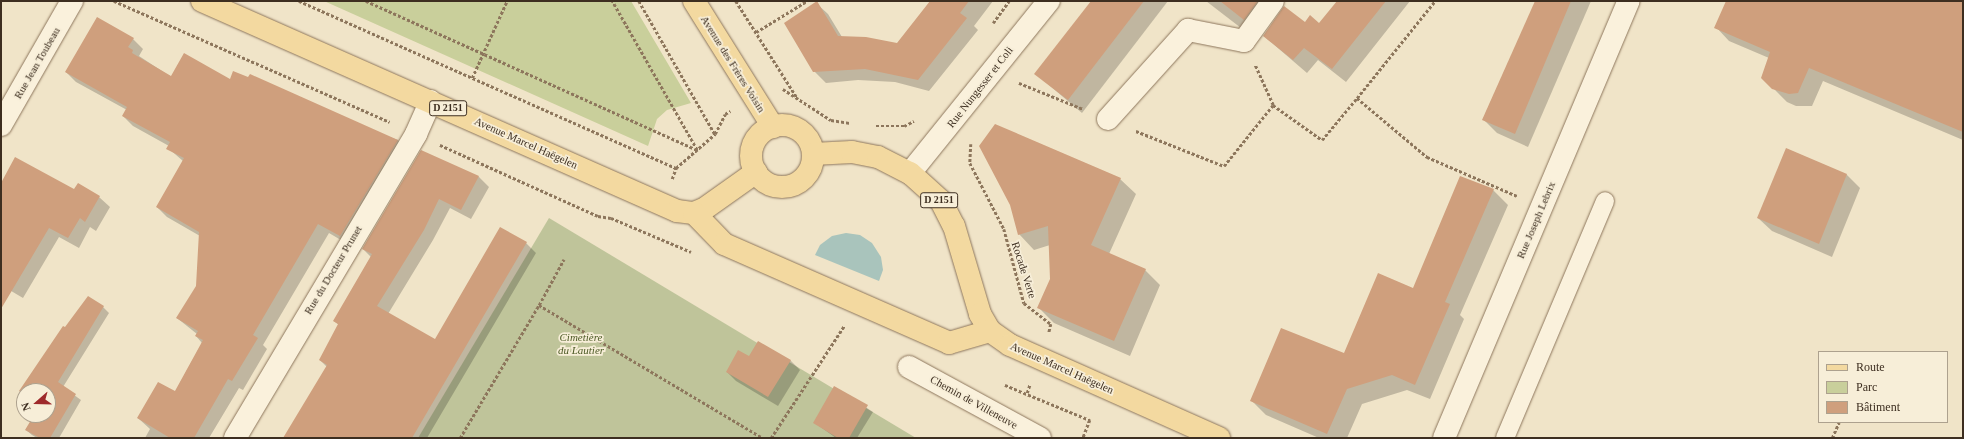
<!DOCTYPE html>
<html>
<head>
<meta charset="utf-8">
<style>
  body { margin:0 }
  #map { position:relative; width:1964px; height:439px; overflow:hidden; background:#f0e4c8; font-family:"Times New Roman",serif }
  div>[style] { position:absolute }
  .green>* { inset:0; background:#c9cf9b }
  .cemetery>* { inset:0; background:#bfc49a }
  .water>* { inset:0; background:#a9c4bc }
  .shadow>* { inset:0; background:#0003 }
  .building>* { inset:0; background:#cf9f7d }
  .path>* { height:2.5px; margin-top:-1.25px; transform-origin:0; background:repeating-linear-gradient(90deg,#8d765c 0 3px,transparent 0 5px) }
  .roads { filter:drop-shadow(0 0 1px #8d765c) drop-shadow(0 0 1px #8d765c) }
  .lane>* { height:18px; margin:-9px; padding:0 9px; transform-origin:9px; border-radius:9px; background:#faf1dc }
  .street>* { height:22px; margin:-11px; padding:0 11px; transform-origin:11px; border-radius:11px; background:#faf1dc }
  .primary>* { height:22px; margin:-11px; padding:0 11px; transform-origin:11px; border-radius:11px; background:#f3d9a0 }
  .primary>.ring { margin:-11px; padding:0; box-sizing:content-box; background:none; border:22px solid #f3d9a0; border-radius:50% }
  span { translate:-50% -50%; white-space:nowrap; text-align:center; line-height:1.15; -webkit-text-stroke:3.5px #f7eed8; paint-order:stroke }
  .shield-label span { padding:1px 3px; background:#f7eed8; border:1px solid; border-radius:3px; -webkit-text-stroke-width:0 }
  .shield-label { font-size:10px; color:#3d2e20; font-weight:700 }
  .street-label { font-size:11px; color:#3d2e20 }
  .park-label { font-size:11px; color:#4d5a26; font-style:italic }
  .frame { position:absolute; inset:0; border:2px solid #3d2e20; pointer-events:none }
  .legend { position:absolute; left:1818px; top:351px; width:130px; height:72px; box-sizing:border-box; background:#f7eed8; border:1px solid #ada18e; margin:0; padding:5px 7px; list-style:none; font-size:12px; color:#3d2e20 }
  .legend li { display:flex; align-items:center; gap:8px; height:20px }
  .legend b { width:20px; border:1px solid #ada18e }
  .north { position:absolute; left:16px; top:383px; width:40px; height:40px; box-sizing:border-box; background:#f7eed8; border:1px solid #ada18e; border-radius:50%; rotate:250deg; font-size:11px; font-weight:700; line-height:16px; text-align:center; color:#3d2e20 }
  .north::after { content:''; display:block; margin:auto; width:14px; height:18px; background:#9e2a2b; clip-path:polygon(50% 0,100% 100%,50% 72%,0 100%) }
</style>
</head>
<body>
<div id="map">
  <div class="green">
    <i style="clip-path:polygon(324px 1px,631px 1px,691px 103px,667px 110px,657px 119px,648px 146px)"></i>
  </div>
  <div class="cemetery">
    <i style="clip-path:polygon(549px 218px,916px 438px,418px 438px)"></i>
  </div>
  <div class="water">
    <i style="clip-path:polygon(846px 233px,860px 235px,872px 243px,881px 257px,883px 270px,879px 281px,815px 255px,820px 245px,832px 236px)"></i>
  </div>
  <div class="shadow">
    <i style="clip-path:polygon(945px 1px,993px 1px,974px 26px,978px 30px,929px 91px,895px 82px,858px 80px,826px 83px,814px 71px,816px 3px,828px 14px,842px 37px,898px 44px)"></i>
    <i style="clip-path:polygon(1092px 1px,1168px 1px,1082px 113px,1036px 74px)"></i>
    <i style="clip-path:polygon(1206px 1px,1273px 1px,1241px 28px)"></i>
    <i style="clip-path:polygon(1338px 1px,1410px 1px,1346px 82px,1318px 60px,1307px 73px,1264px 36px,1305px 23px,1319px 25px)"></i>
    <i style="clip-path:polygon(1536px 1px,1591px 1px,1528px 147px,1497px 133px,1483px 119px)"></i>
    <i style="clip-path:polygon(1727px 1px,1963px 1px,1963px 140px,1823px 81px,1812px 106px,1796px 106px,1787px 102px,1762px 77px,1769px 58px,1729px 41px,1716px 27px)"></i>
    <i style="clip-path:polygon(133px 39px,143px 49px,139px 56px,171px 77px,230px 80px,398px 140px,408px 150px,351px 246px,329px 233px,263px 345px,267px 349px,243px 390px,239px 388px,209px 438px,145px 438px,150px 429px,138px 418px,175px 392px,202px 343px,196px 336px,197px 334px,177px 318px,197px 287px,200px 236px,167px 217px,157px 207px,183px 161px,168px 148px,169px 146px,133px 126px,123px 116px,127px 110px,76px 82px,66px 72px)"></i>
    <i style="clip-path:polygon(1787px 149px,1847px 175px,1860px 188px,1832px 257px,1772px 231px,1758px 218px)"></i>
    <i style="clip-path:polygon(421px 151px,479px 177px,489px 187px,471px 219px,450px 208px,433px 240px,388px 314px,435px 341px,526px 243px,536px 253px,427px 438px,285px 438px,327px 367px,320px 360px,339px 325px,334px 321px,371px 257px,363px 249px)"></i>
    <i style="clip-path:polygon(1120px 179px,1136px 194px,1109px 254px,1145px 270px,1160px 285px,1130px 356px,1054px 323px,1039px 308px,1051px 279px,1050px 245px,1034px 250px,1019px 234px)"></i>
    <i style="clip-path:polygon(1px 185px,74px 190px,78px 185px,99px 197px,110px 207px,96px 231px,90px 227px,79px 248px,59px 237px,23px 298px,1px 285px)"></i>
    <i style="clip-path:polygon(1493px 190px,1508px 205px,1460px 315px,1464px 319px,1430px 399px,1407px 390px,1362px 404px,1347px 438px,1319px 438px,1266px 415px,1251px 400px,1345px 354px,1413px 289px)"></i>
    <i style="clip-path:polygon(103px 307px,109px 313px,63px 387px,81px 400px,59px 438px,37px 438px,32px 435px,26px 430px,35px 415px,48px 415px,48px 391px,24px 391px,24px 395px,20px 391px,65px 329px)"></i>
    <i style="clip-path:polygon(750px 357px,790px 360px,800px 370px,778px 406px,736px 381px,727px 372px)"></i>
    <i style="clip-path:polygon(835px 387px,873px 412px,857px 438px,836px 438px,815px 423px)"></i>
  </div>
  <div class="building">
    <i style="clip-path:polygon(817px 1px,838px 36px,866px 37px,897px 43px,930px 1px,969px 1px,960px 13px,967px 18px,918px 80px,865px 69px,813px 72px,784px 23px)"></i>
    <i style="clip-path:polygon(1091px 1px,1144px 1px,1068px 100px,1034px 74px)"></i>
    <i style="clip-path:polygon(1220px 1px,1258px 1px,1244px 20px)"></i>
    <i style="clip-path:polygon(1337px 1px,1386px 1px,1332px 69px,1304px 48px,1293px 60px,1263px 36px,1284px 6px,1305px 22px,1310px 15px,1319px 23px)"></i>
    <i style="clip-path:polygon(1535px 1px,1571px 1px,1515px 134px,1482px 120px)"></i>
    <i style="clip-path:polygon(1726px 1px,1963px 1px,1963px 132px,1809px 68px,1798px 93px,1789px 94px,1772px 89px,1761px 78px,1770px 52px,1714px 28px)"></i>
    <i style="clip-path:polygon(97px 17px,134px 38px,128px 47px,133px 50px,132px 53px,171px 76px,184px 53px,230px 79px,233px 71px,248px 77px,250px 74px,398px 140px,340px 236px,318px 224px,253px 335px,258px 338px,232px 381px,228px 379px,194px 438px,170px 438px,137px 418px,158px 382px,175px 391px,203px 340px,195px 336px,198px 331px,176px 318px,196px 286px,199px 232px,156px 207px,184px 158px,166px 149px,170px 142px,122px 116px,127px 107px,65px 72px)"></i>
    <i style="clip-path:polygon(995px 124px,1121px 178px,1091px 245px,1146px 269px,1114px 341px,1037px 308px,1050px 279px,1048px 226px,1018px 235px,1010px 205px,979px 146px)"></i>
    <i style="clip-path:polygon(1786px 148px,1847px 174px,1819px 244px,1757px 218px)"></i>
    <i style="clip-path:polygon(421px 150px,479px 176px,461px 210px,439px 199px,424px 230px,377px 306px,435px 339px,500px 227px,527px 242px,412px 438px,283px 438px,327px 365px,319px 360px,338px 324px,333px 321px,372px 254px,362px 249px)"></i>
    <i style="clip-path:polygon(15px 157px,74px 189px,78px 183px,100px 196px,85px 222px,80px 218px,68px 238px,49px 228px,1px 309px,1px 183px)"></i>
    <i style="clip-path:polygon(1460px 176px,1494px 189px,1445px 302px,1450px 304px,1415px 385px,1392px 375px,1347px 389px,1327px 434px,1250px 401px,1281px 328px,1344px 353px,1378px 273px,1413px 288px)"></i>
    <i style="clip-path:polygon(88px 296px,104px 306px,58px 382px,76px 394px,50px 438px,40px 438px,25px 430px,34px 415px,48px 415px,48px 391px,24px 391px,24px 394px,19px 391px,63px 326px,65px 327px)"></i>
    <i style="clip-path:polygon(758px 341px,791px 360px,768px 397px,726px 372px,738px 350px,749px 356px)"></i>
    <i style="clip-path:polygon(834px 386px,868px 405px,849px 438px,838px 438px,813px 423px)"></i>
  </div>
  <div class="path">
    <i style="left:114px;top:1px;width:301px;rotate:23.7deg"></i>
    <i style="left:299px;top:1px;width:412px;rotate:23.9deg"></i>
    <i style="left:366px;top:1px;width:363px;rotate:24.2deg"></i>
    <i style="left:697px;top:150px;width:172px;rotate:-119.7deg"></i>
    <i style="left:639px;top:1px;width:153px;rotate:60.3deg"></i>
    <i style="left:736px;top:1px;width:116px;rotate:57.7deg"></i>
    <i style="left:993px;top:23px;width:27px;rotate:-54deg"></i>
    <i style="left:756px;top:32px;width:60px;rotate:-31.3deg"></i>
    <i style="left:472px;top:78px;width:85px;rotate:-65.6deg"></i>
    <i style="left:1019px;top:83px;width:69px;rotate:22.1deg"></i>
    <i style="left:783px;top:89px;width:57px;rotate:32.9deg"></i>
    <i style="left:831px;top:120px;width:20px;rotate:9deg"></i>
    <i style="left:1357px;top:98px;width:124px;rotate:-51.2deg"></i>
    <i style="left:1273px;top:105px;width:60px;rotate:35.5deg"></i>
    <i style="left:1322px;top:140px;width:55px;rotate:-50.2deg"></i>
    <i style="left:1357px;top:98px;width:92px;rotate:40.1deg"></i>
    <i style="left:1427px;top:157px;width:98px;rotate:23.4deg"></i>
    <i style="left:876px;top:126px;width:28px"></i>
    <i style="left:904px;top:126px;width:11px;rotate:-27deg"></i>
    <i style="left:1136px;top:131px;width:95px;rotate:21.7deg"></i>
    <i style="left:1224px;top:166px;width:78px;rotate:-51.2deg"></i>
    <i style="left:1273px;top:105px;width:44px;rotate:-114.2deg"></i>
    <i style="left:971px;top:144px;width:19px;rotate:93deg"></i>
    <i style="left:970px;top:163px;width:74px;rotate:62.7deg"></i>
    <i style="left:1004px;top:229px;width:77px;rotate:74.9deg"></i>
    <i style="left:1024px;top:303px;width:34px;rotate:38deg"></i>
    <i style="left:1051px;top:324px;width:9px;rotate:103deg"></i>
    <i style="left:440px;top:145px;width:173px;rotate:24.2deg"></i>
    <i style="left:598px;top:216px;width:13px;rotate:9deg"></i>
    <i style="left:611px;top:218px;width:87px;rotate:23deg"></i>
    <i style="left:672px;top:179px;width:12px;rotate:-70deg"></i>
    <i style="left:676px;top:168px;width:52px;rotate:-41.1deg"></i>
    <i style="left:715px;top:134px;width:22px;rotate:-63deg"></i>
    <i style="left:725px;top:114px;width:6px;rotate:-31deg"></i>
    <i style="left:539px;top:305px;width:52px;rotate:-61.5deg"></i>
    <i style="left:1005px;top:385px;width:92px;rotate:22.4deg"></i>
    <i style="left:1090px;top:420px;width:19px;rotate:111deg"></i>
    <i style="left:1027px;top:393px;width:9px;rotate:-72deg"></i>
    <i style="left:460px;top:438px;width:155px;rotate:-59.3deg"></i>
    <i style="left:539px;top:305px;width:261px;rotate:30.7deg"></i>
    <i style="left:771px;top:438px;width:134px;rotate:-56.9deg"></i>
    <i style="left:1832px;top:438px;width:17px;rotate:-66deg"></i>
  </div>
  <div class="roads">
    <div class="lane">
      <i style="left:1505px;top:438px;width:257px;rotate:-67.1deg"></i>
    </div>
    <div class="street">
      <i style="left:1108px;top:119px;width:120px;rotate:-48deg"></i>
      <i style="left:1188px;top:30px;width:57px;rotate:11.1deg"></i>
      <i style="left:1244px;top:41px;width:49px;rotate:-54.1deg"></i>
      <i style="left:1px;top:125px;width:143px;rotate:-60.2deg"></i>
      <i style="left:910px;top:173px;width:221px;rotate:-51.1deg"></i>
      <i style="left:909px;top:367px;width:149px;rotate:28.5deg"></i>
      <i style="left:235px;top:438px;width:354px;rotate:-59.2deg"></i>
      <i style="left:416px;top:134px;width:36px;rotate:-66deg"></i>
      <i style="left:1444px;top:438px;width:475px;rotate:-67.1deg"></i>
    </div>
    <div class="primary">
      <i style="left:202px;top:1px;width:519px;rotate:23.85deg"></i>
      <i style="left:677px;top:211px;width:17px;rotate:7deg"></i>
      <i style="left:694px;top:213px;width:11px;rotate:-22deg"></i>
      <i style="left:704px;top:209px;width:64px;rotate:-35.4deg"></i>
      <i style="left:694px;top:1px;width:149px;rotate:57.9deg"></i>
      <i class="ring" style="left:751px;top:125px;width:40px;height:40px"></i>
      <i style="left:813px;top:154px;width:39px;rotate:-3deg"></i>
      <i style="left:852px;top:152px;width:26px;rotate:11deg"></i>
      <i style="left:878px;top:157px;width:36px;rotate:27deg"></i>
      <i style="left:910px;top:173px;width:42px;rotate:42.1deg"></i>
      <i style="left:941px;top:201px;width:28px;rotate:63deg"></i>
      <i style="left:954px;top:226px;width:92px;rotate:73.5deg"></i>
      <i style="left:980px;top:314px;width:20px;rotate:60deg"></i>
      <i style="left:990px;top:331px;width:24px;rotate:35deg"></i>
      <i style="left:1010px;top:345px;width:229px;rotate:24deg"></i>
      <i style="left:694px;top:213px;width:43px;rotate:45.9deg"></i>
      <i style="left:724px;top:244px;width:246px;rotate:23.7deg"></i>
      <i style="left:949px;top:343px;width:43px;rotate:-16.3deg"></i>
    </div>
  </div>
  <div class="shield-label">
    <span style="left:448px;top:108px">D 2151</span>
    <span style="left:939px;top:200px">D 2151</span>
  </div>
  <div class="street-label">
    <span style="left:37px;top:63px;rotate:-60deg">Rue Jean Toubeau</span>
    <span style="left:733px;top:64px;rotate:58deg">Avenue des Frères Voisin</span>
    <span style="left:980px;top:87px;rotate:-52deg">Rue Nungesser et Coli</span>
    <span style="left:526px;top:143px;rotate:24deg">Avenue Marcel Haëgelen</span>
    <span style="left:1536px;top:220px;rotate:-67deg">Rue Joseph Lebrix</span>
    <span style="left:333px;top:270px;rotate:-59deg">Rue du Docteur Prunet</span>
    <span style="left:1024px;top:270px;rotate:72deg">Rocade Verte</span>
    <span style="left:1062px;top:368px;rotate:24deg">Avenue Marcel Haëgelen</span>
    <span style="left:974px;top:402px;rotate:29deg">Chemin de Villeneuve</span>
  </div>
  <div class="park-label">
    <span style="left:581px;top:344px">Cimetière<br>du Lautier</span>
  </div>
  <div class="frame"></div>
  <ul class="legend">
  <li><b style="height:5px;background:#f3d9a0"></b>Route</li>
  <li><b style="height:11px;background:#c9cf9b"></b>Parc</li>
  <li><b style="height:11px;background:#cf9f7d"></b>Bâtiment</li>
  </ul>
  <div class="north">N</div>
</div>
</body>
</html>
